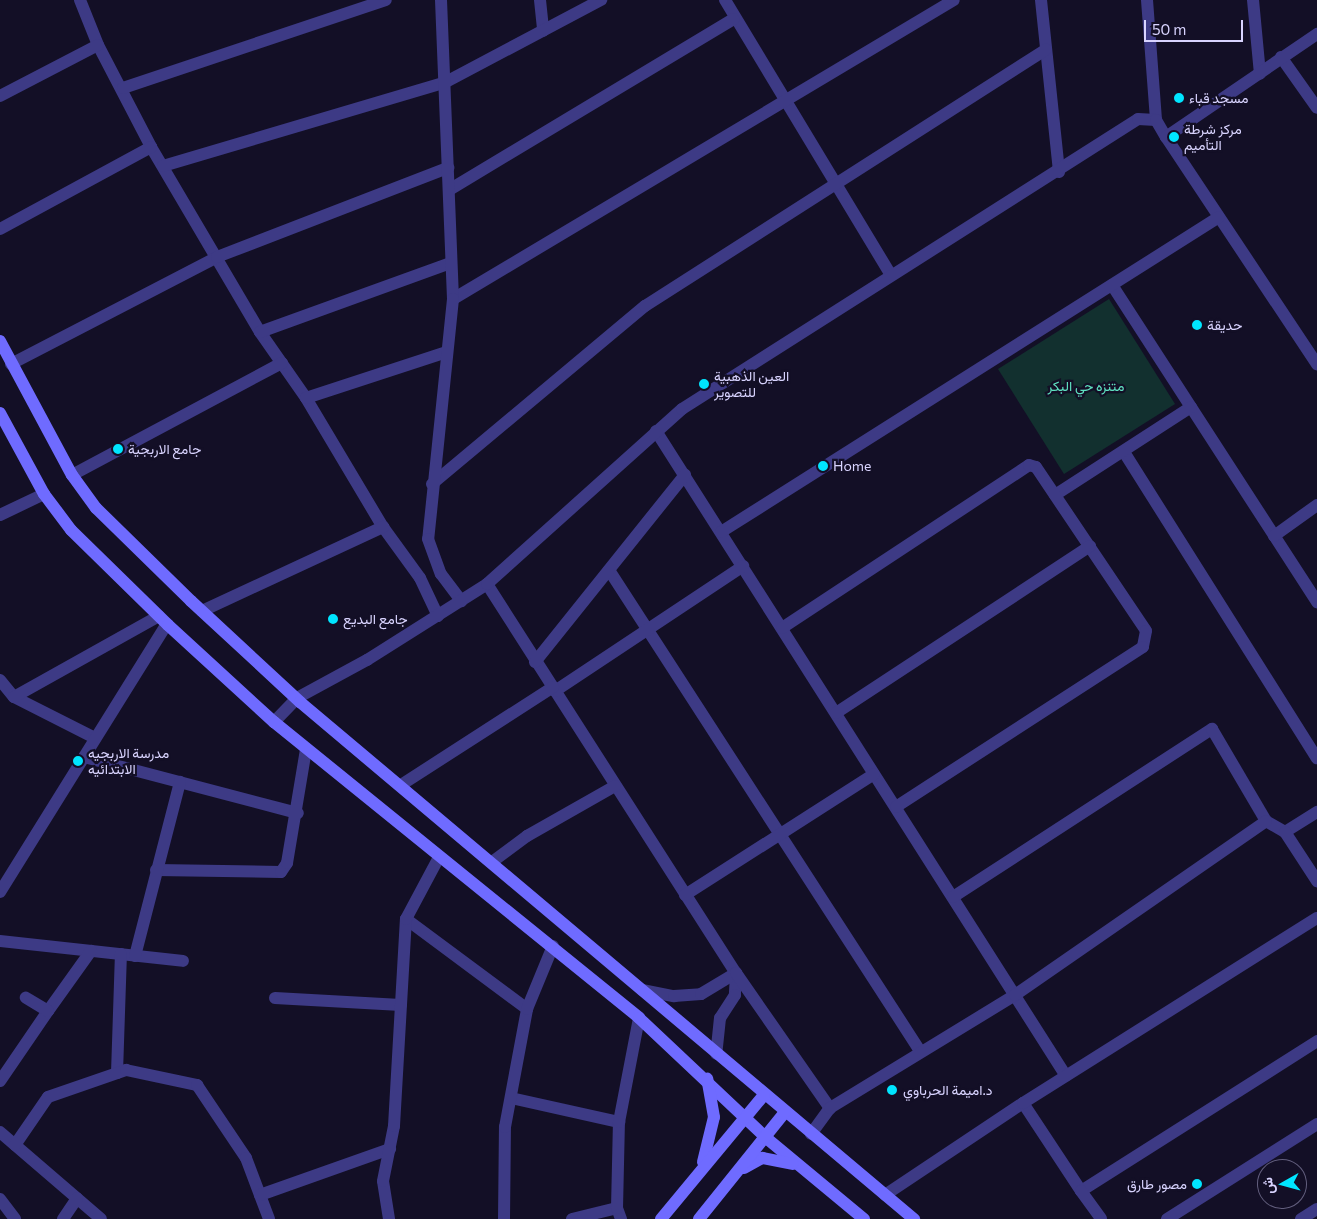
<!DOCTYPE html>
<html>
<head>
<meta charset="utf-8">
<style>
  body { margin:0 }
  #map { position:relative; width:1317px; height:1219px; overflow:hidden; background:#130f26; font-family:Commissioner,Vazirmatn,sans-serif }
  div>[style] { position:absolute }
  .green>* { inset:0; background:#12302f }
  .minor>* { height:12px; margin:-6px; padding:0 6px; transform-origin:6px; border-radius:6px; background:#3d3a85 }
  .tertiary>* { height:12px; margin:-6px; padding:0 6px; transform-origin:6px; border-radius:6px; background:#3d3a85 }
  .secondary>* { height:12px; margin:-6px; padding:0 6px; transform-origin:6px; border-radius:6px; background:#6f6bff }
  .dots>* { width:14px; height:14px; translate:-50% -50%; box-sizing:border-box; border:2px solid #130f26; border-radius:50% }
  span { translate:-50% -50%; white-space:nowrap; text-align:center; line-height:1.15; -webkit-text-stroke:4.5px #130f26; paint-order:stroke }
  .poi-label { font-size:14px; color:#d9d4ff }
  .left { translate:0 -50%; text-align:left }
  .right { translate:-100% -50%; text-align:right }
  .park-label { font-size:14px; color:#5fe0c0 }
  .north { position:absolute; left:1257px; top:1159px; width:50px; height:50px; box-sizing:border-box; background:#130f26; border:1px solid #625e7d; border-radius:50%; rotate:263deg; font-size:14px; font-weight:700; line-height:20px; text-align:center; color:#d9d4ff }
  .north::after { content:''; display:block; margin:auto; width:18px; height:22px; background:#00e5ff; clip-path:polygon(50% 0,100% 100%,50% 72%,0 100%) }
  .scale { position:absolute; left:1144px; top:20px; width:99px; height:22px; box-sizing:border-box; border:2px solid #d9d4ff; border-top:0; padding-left:6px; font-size:15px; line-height:18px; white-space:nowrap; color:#d9d4ff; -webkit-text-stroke:4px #130f26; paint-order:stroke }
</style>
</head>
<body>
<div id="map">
  <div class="green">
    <i style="clip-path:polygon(1109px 299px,1175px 404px,1064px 474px,998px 369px)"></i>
  </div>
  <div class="minor">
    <i style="left:80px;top:0;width:48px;rotate:68.2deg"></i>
    <i style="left:98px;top:45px;width:115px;rotate:62.5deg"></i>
    <i style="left:151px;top:147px;width:215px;rotate:59.5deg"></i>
    <i style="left:260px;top:332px;width:80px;rotate:55.1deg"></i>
    <i style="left:306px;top:398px;width:150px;rotate:59.2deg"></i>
    <i style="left:383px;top:527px;width:63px;rotate:54deg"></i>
    <i style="left:420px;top:578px;width:42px;rotate:64.7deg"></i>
    <i style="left:540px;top:0;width:31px;rotate:84deg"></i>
    <i style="left:725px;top:0;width:321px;rotate:58.9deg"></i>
    <i style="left:1041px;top:0;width:173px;rotate:84deg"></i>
    <i style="left:1147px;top:0;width:120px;rotate:85.7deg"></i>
    <i style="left:1253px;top:0;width:74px;rotate:84.6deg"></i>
    <i style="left:1281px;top:57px;width:62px;rotate:54.8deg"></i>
    <i style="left:123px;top:88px;width:277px;rotate:-18.5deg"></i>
    <i style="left:0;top:96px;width:110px;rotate:-27.5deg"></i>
    <i style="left:1166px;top:137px;width:273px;rotate:56.4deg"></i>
    <i style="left:163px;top:166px;width:293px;rotate:-16.5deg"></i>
    <i style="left:444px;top:83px;width:178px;rotate:-27.9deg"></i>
    <i style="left:449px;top:190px;width:332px;rotate:-31deg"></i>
    <i style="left:0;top:229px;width:172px;rotate:-28.5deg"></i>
    <i style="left:1112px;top:285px;width:378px;rotate:57.1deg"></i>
    <i style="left:453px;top:299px;width:583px;rotate:-30.83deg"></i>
    <i style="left:260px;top:332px;width:203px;rotate:-19.9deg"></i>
    <i style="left:11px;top:364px;width:232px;rotate:-27.4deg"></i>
    <i style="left:217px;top:257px;width:248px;rotate:-21.1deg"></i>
    <i style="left:306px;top:398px;width:148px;rotate:-18.1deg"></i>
    <i style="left:656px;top:431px;width:764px;rotate:57.56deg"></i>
    <i style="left:1124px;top:452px;width:362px;rotate:57.8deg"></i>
    <i style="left:72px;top:475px;width:238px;rotate:-28.1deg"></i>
    <i style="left:432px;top:484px;width:278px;rotate:-39.9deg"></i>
    <i style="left:645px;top:306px;width:476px;rotate:-32.6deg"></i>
    <i style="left:1055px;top:495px;width:162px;rotate:-32.9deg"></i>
    <i style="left:0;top:515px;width:49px;rotate:-25.5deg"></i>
    <i style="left:721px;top:532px;width:589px;rotate:-32.31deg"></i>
    <i style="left:1274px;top:536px;width:53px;rotate:-35.8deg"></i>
    <i style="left:609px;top:570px;width:573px;rotate:57.11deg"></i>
    <i style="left:487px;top:584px;width:462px;rotate:57.4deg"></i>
    <i style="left:736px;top:973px;width:22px;rotate:93deg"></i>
    <i style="left:735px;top:995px;width:27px;rotate:123deg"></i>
    <i style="left:720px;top:1018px;width:36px;rotate:96deg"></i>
    <i style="left:202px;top:611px;width:200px;rotate:-24.9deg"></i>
    <i style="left:782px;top:628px;width:296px;rotate:-33.4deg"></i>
    <i style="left:1029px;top:465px;width:7px;rotate:16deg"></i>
    <i style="left:1036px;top:467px;width:197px;rotate:56.1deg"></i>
    <i style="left:1146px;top:631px;width:16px;rotate:101deg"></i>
    <i style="left:1143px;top:647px;width:294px;rotate:147.1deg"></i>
    <i style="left:535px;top:662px;width:240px;rotate:-51.3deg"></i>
    <i style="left:0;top:680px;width:22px;rotate:51deg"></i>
    <i style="left:14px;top:697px;width:91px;rotate:26.8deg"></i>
    <i style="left:555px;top:691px;width:226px;rotate:-33.6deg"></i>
    <i style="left:14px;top:697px;width:166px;rotate:-29.2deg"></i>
    <i style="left:836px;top:713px;width:304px;rotate:-33.3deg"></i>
    <i style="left:84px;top:757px;width:221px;rotate:14.7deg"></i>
    <i style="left:401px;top:785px;width:181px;rotate:-32.8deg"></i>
    <i style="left:1285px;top:832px;width:38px;rotate:-32deg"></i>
    <i style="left:492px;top:862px;width:44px;rotate:-36.6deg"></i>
    <i style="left:527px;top:836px;width:101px;rotate:-29.6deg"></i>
    <i style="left:156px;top:870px;width:125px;rotate:0.9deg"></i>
    <i style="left:281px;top:872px;width:11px;rotate:-56deg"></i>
    <i style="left:287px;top:863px;width:116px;rotate:-80.5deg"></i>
    <i style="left:0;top:892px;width:316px;rotate:-58.1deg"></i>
    <i style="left:685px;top:895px;width:224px;rotate:-32.6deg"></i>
    <i style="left:953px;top:897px;width:309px;rotate:-33deg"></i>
    <i style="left:1212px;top:729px;width:107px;rotate:59.6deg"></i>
    <i style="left:1266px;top:821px;width:22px;rotate:30deg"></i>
    <i style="left:1285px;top:832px;width:59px;rotate:56.9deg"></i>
    <i style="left:406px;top:919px;width:151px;rotate:36.6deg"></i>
    <i style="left:0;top:941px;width:184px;rotate:6.2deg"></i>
    <i style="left:135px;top:956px;width:180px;rotate:-75.5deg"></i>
    <i style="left:642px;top:990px;width:33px;rotate:11deg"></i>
    <i style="left:674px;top:996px;width:27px;rotate:-4deg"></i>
    <i style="left:701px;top:994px;width:41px;rotate:-31deg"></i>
    <i style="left:736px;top:973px;width:165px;rotate:55.2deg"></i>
    <i style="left:275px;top:998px;width:126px;rotate:3.2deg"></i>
    <i style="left:48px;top:1011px;width:74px;rotate:-54.4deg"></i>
    <i style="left:117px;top:1073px;width:119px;rotate:-88.1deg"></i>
    <i style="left:0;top:1081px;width:85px;rotate:-55.6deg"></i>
    <i style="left:48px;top:1011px;width:26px;rotate:-149deg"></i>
    <i style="left:511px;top:1098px;width:111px;rotate:12.5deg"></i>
    <i style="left:1023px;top:1103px;width:105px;rotate:56.6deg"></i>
    <i style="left:1081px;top:1191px;width:280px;rotate:-32.4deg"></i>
    <i style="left:0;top:1132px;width:133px;rotate:40.7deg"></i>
    <i style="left:811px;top:1134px;width:32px;rotate:-54deg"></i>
    <i style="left:830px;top:1108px;width:217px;rotate:-31.4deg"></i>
    <i style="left:1015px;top:995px;width:305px;rotate:-34.7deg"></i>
    <i style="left:15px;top:1145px;width:58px;rotate:-55.5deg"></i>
    <i style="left:48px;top:1097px;width:83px;rotate:-19.1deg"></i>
    <i style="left:126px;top:1070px;width:73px;rotate:11.9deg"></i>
    <i style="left:197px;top:1085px;width:88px;rotate:56.1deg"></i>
    <i style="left:246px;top:1158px;width:65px;rotate:69.3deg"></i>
    <i style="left:1081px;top:1191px;width:34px;rotate:54deg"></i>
    <i style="left:260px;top:1195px;width:138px;rotate:-19.5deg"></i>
    <i style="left:885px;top:1195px;width:166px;rotate:-33.7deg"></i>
    <i style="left:1023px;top:1103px;width:347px;rotate:-32.2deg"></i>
    <i style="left:0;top:1199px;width:25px;rotate:53deg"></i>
    <i style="left:63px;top:1219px;width:25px;rotate:-56deg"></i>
    <i style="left:389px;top:1219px;width:38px;rotate:-99deg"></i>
    <i style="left:383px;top:1181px;width:56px;rotate:-78.7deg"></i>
    <i style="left:394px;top:1126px;width:207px;rotate:-86.7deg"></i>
    <i style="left:406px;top:919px;width:68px;rotate:-61.9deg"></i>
    <i style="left:504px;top:1219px;width:92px;rotate:-89.4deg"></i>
    <i style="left:505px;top:1127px;width:120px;rotate:-79.4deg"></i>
    <i style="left:527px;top:1009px;width:68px;rotate:-67.6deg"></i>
    <i style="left:572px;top:1219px;width:46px;rotate:-13.7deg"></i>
    <i style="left:621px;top:1219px;width:12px;rotate:-110deg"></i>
    <i style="left:617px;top:1208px;width:86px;rotate:-88.7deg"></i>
    <i style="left:619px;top:1122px;width:106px;rotate:-79.1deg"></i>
    <i style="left:1167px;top:1219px;width:178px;rotate:-32.3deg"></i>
    <i style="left:1301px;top:1219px;width:19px;rotate:-32deg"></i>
  </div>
  <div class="tertiary">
    <i style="left:441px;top:0;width:299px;rotate:87.7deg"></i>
    <i style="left:453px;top:299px;width:241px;rotate:95.9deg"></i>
    <i style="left:428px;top:539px;width:37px;rotate:70deg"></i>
    <i style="left:441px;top:574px;width:34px;rotate:53deg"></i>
    <i style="left:274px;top:722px;width:33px;rotate:-46deg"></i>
    <i style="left:297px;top:698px;width:80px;rotate:-28.5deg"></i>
    <i style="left:367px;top:660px;width:142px;rotate:-32.3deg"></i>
    <i style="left:487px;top:584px;width:262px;rotate:-41.9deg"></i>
    <i style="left:682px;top:409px;width:540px;rotate:-32.45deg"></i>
    <i style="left:1138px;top:119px;width:18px;rotate:3deg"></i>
    <i style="left:1156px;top:120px;width:20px;rotate:60deg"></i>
    <i style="left:1166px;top:137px;width:183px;rotate:-34.3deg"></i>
  </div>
  <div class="secondary">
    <i style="left:0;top:341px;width:152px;rotate:61.8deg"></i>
    <i style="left:72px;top:475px;width:41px;rotate:54deg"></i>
    <i style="left:96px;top:508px;width:133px;rotate:44.4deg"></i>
    <i style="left:191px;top:601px;width:149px;rotate:42.8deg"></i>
    <i style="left:300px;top:702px;width:803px;rotate:40.1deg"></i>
    <i style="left:0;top:413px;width:92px;rotate:61.5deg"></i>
    <i style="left:44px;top:494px;width:45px;rotate:53.1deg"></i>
    <i style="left:71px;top:530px;width:136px;rotate:44.4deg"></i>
    <i style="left:168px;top:625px;width:144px;rotate:42.5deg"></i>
    <i style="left:274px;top:722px;width:470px;rotate:39deg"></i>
    <i style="left:639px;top:1018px;width:172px;rotate:43.3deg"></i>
    <i style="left:764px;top:1136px;width:130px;rotate:39.7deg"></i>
    <i style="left:703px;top:1162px;width:46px;rotate:-76.3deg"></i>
    <i style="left:714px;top:1117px;width:39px;rotate:-100deg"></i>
    <i style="left:744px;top:1168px;width:21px;rotate:-29deg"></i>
    <i style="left:762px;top:1158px;width:31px;rotate:11deg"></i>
    <i style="left:661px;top:1219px;width:161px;rotate:-50.3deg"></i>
    <i style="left:699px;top:1219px;width:137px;rotate:-51.2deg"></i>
  </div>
  <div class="dots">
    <i style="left:1179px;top:98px;background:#00e5ff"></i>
    <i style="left:1174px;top:137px;background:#00e5ff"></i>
    <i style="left:1197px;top:325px;background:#00e5ff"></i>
    <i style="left:704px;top:384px;background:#00e5ff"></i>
    <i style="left:118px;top:449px;background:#00e5ff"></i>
    <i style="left:823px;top:466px;background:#00e5ff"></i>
    <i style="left:333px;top:619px;background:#00e5ff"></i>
    <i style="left:78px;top:761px;background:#00e5ff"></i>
    <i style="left:892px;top:1090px;background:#00e5ff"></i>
    <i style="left:1197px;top:1184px;background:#00e5ff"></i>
  </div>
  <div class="poi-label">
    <span class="left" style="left:1189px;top:98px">مسجد قباء</span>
    <span class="left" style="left:1184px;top:137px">مركز شرطة<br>التأميم</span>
    <span class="left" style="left:1207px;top:325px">حديقة</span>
    <span class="left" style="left:714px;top:384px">العين الذهبية<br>للتصوير</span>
    <span class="left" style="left:128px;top:449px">جامع الاربجية</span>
    <span class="left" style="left:833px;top:466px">Home</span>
    <span class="left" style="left:343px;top:619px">جامع البديع</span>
    <span class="left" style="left:88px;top:761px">مدرسة الاربجيه<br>الابتدائيه</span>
    <span class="left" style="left:903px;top:1090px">د.اميمة الحرباوي</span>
    <span class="right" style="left:1187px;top:1184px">مصور طارق</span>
  </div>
  <div class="park-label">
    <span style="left:1086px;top:386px">متنزه حي البكر</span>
  </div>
  <div class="north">ش</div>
  <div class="scale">50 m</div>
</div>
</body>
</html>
